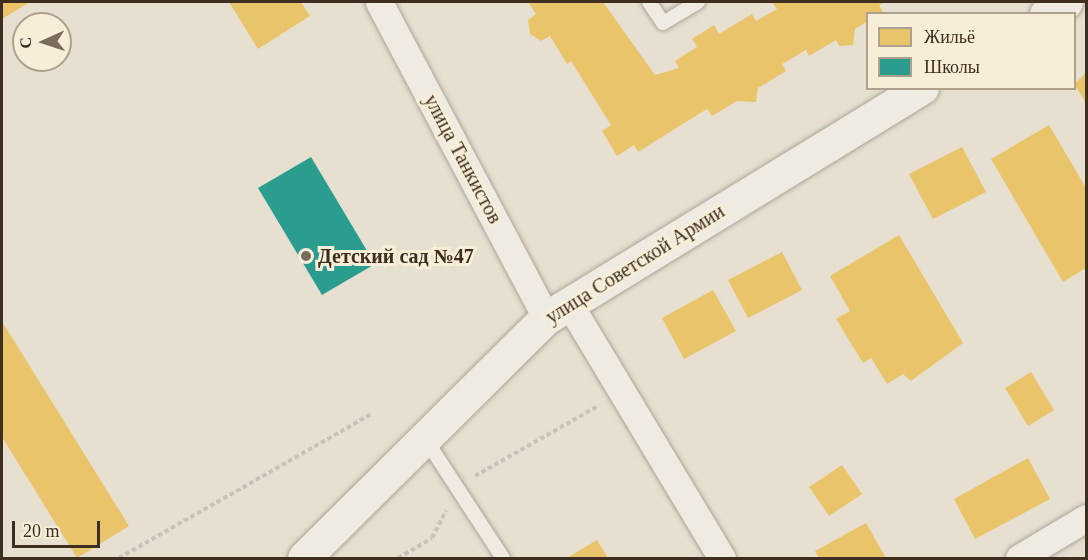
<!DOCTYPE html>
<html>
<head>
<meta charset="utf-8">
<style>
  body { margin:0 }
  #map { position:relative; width:1088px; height:560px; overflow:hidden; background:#e7e0d1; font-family:Georgia,serif }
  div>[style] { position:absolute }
  .homes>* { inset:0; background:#e9c46a }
  .schools>* { inset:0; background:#2a9d8f }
  .path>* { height:4px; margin-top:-2px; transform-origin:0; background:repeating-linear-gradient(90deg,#c8c2b9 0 4.5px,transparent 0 7.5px) }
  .roads { filter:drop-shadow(0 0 2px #ada599) drop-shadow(0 0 2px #ada599) }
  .lane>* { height:14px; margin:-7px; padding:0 7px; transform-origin:7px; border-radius:7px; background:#efebe3 }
  .street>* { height:27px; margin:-13.5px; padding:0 13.5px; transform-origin:13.5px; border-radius:13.5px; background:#efebe3 }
  .secondary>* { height:33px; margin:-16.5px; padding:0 16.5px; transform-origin:16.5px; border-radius:16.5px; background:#efebe3 }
  .dots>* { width:16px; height:16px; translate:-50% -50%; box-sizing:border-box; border:3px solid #f7eed8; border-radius:50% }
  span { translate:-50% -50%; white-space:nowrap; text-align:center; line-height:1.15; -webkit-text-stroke:6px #f7eed8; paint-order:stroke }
  .street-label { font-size:20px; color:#3d2e20 }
  .poi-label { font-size:20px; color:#3d2e20; font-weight:700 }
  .left { translate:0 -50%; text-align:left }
  .frame { position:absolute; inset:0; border:3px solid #3d2e20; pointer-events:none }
  .legend { position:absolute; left:866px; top:12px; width:210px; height:78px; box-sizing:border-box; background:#f7eed8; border:2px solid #ada18e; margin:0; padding:8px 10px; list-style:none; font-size:18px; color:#3d2e20 }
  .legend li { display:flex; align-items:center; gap:12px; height:30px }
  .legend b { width:30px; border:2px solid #ada18e }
  .north { position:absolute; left:12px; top:12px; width:60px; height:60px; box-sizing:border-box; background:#f7eed8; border:2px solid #ada18e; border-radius:50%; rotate:267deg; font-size:16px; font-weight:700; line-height:24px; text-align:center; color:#3d2e20 }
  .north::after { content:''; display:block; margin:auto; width:21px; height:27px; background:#786c5e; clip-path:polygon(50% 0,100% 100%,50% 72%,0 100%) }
  .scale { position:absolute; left:12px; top:521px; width:88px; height:27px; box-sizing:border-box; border:3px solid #3d2e20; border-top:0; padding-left:8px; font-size:18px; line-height:21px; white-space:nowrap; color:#3d2e20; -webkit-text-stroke:4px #f7eed8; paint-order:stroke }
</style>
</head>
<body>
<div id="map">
  <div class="homes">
    <i style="clip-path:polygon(2px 2px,30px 2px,2px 19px)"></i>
    <i style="clip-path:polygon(229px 2px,301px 2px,310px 16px,258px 49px)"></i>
    <i style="clip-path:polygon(528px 2px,603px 2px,655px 75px,679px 68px,675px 61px,697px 47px,692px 39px,714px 25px,719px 34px,752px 14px,756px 21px,777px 9px,772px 2px,885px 2px,879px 5px,883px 12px,868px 14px,868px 21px,855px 29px,853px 45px,839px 46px,836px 40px,809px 56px,806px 50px,782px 64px,786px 71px,758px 88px,756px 102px,737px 101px,712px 116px,707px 109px,638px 152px,634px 145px,617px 156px,602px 131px,611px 125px,571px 61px,567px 64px,550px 36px,541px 41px,530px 34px,528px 20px,536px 14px)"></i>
    <i style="clip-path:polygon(1086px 73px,1086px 103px,1074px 84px)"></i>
    <i style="clip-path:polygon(1049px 125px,1086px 188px,1086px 268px,1063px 282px,991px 159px)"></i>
    <i style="clip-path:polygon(962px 147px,986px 192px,933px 219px,909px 174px)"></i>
    <i style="clip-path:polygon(899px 235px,963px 343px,911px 381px,903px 374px,887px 384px,871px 358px,863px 363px,836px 319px,850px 311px,830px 276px)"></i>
    <i style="clip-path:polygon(782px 252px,802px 290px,748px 318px,728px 280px)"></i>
    <i style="clip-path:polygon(713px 290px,736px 331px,684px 359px,662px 318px)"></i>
    <i style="clip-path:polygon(3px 323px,129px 526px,77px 558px,2px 437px)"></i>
    <i style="clip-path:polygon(1031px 372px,1054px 410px,1028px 426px,1005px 388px)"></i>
    <i style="clip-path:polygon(1028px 458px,1050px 499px,975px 539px,954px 499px)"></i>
    <i style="clip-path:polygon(842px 465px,862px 494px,829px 516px,809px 487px)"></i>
    <i style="clip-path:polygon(866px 523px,886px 558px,819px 558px,815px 551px)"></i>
    <i style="clip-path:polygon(597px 540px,608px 558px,567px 558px)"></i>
  </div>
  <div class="schools">
    <i style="clip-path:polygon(311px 157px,375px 264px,322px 295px,258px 188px)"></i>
  </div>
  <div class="path">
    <i style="left:475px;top:476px;width:142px;rotate:-29.6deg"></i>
    <i style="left:119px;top:558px;width:292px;rotate:-29.7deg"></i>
    <i style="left:398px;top:558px;width:39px;rotate:-30deg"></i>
    <i style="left:432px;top:538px;width:31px;rotate:-63deg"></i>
  </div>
  <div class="roads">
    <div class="lane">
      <i style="left:649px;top:2px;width:25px;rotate:56deg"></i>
      <i style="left:663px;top:23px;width:41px;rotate:-31deg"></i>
      <i style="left:424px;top:437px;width:145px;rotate:56.9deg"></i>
    </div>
    <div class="street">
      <i style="left:379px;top:2px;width:357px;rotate:62.1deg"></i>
      <i style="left:568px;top:302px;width:299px;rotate:59deg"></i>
      <i style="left:1019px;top:558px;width:78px;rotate:-30.8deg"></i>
    </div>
    <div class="secondary">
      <i style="left:1046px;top:14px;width:23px;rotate:-31deg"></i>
      <i style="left:304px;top:558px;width:341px;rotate:-44.8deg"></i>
      <i style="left:546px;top:318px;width:441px;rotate:-31.5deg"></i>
    </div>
  </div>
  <div class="dots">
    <i style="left:306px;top:256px;background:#786c5e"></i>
  </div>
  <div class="street-label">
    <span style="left:463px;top:159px;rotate:62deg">улица Танкистов</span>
    <span style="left:635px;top:264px;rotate:-32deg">улица Советской Армии</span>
  </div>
  <div class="poi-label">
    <span class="left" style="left:318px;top:256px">Детский сад №47</span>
  </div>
  <div class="frame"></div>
  <ul class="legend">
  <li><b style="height:16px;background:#e9c46a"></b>Жильё</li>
  <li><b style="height:16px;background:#2a9d8f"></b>Школы</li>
  </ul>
  <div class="north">С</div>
  <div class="scale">20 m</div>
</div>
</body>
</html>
